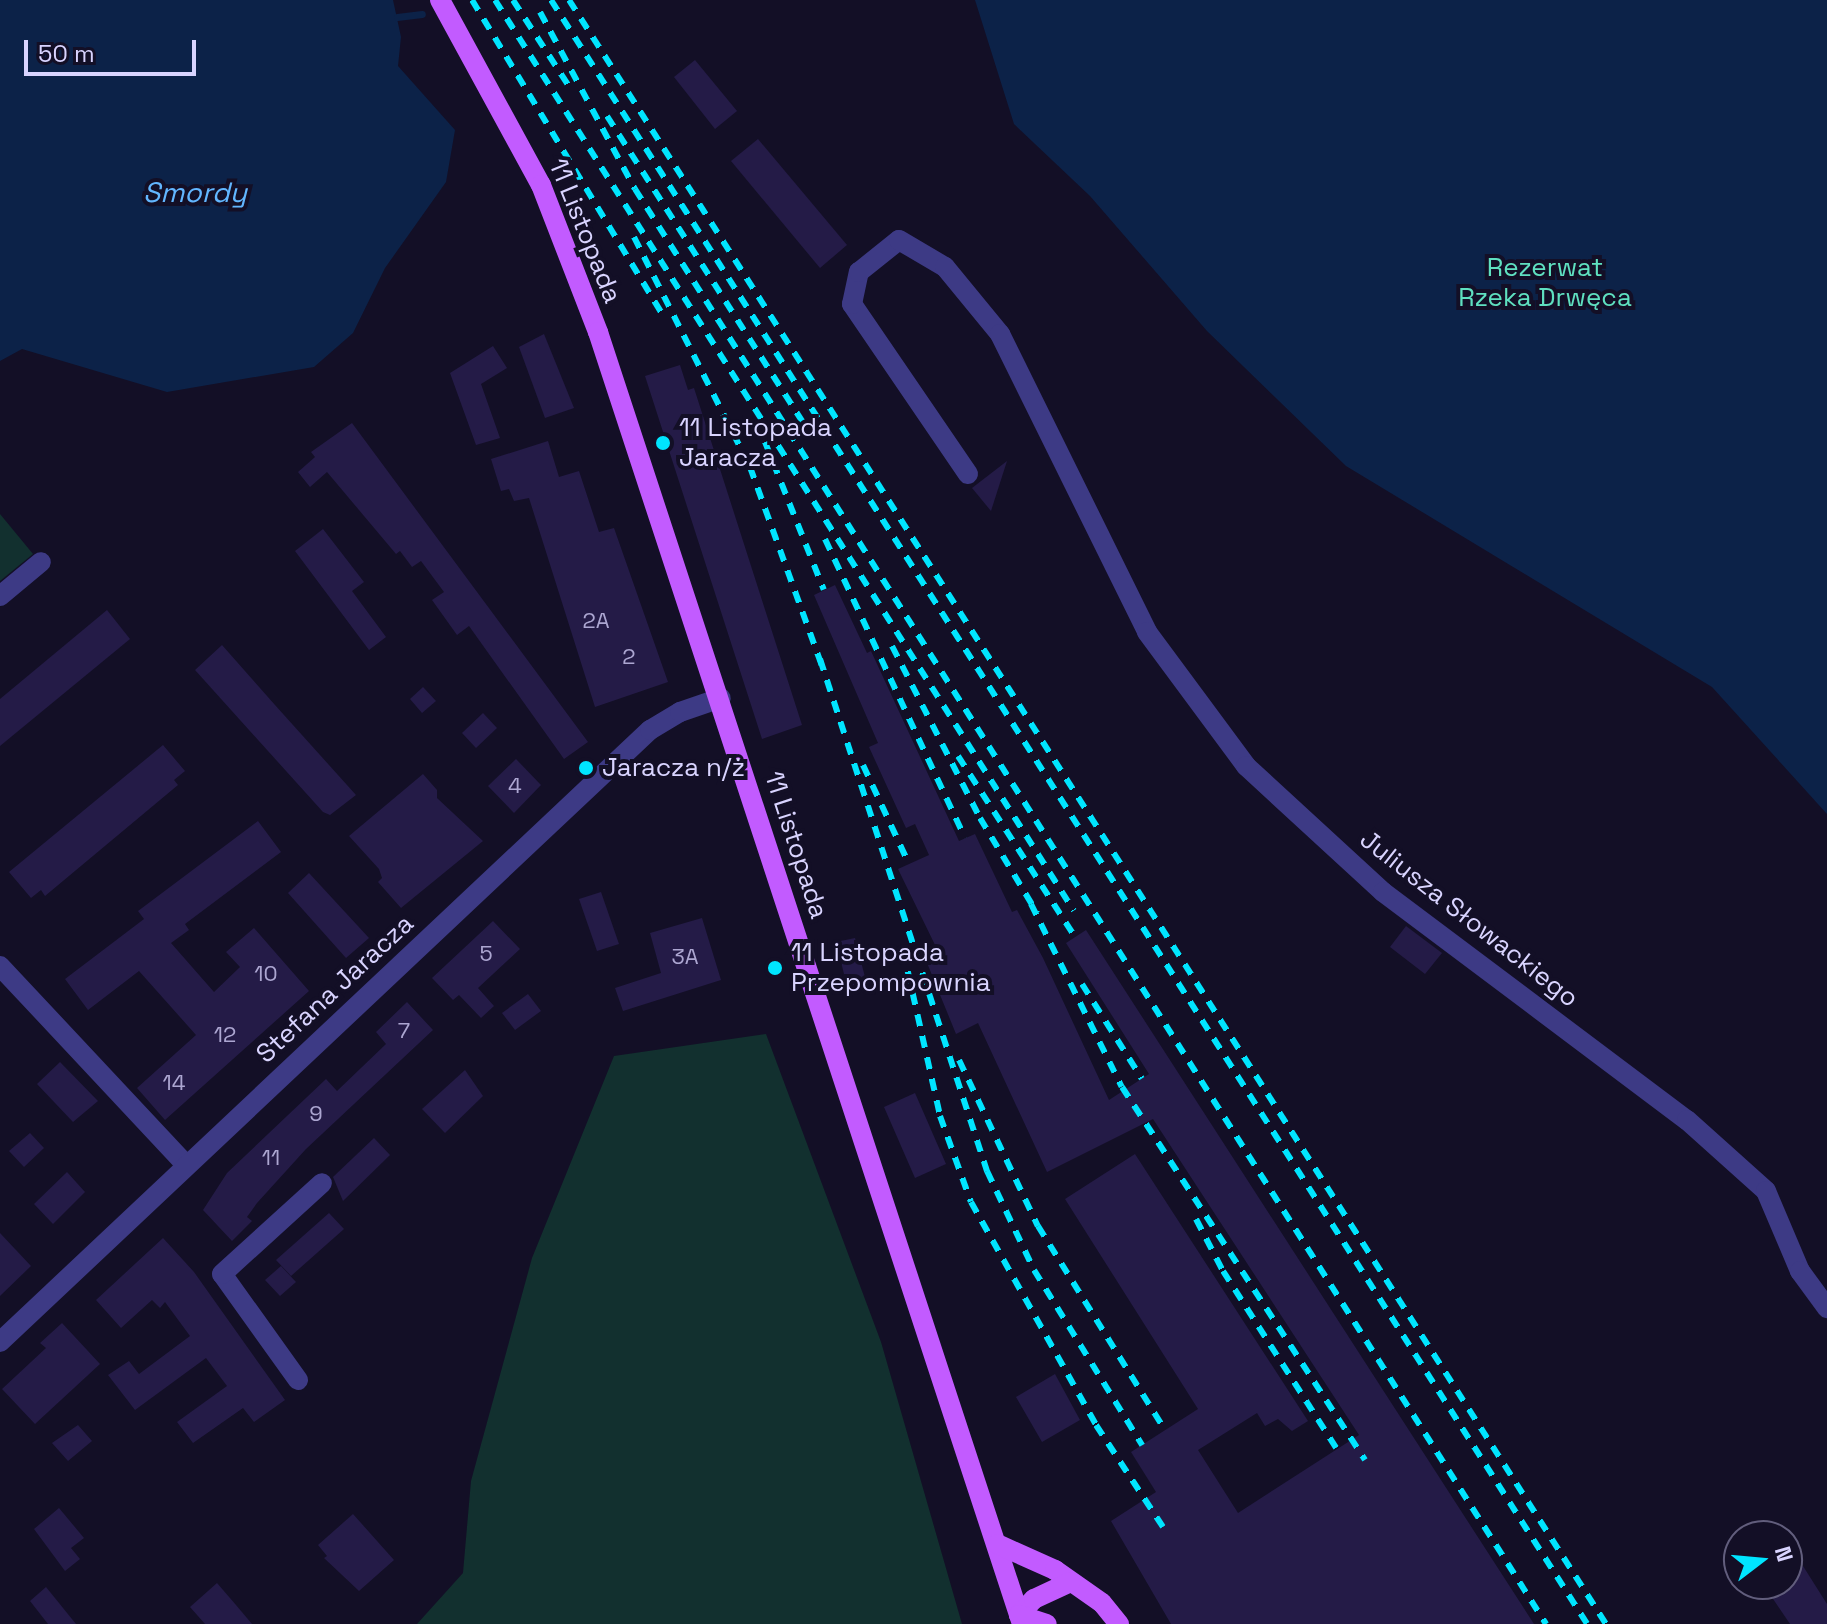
<!DOCTYPE html>
<html>
<head>
<meta charset="utf-8">
<style>
  body { margin:0 }
  #map { position:relative; width:1827px; height:1624px; overflow:hidden; background:#130f26; font-family:"Space Grotesk",sans-serif }
  div>[style] { position:absolute }
  .green>* { inset:0; background:#12302f }
  .water>* { inset:0; background:#0c2248 }
  .stream>* { height:7px; margin:-3.5px; padding:0 3.5px; transform-origin:3.5px; border-radius:3.5px; background:#0c2248 }
  .building>* { inset:0; background:#241b47 }
  .minor>* { height:20px; margin:-10px; padding:0 10px; transform-origin:10px; border-radius:10px; background:#3d3a85 }
  .major>* { height:20px; margin:-10px; padding:0 10px; transform-origin:10px; border-radius:10px; background:#c25bff }
  .rail>* { height:6px; margin-top:-3px; transform-origin:0; background:repeating-linear-gradient(90deg,#00e5ff 0 12px,transparent 0 22px) }
  .dots>* { width:22px; height:22px; translate:-50% -50%; box-sizing:border-box; border:4px solid #130f26; border-radius:50% }
  span { translate:-50% -50%; white-space:nowrap; text-align:center; line-height:1.15; -webkit-text-stroke:8px #130f26; paint-order:stroke }
  .number-label { font-size:22px; color:#aca6d1 }
  .number-label span { -webkit-text-stroke-width:0 }
  .street-label { font-size:26px; color:#d9d4ff }
  .park-label { font-size:26px; color:#5fe0c0 }
  .poi-label { font-size:26px; color:#d9d4ff }
  .left { translate:0 -50%; text-align:left }
  .water-label { font-size:28px; color:#62b6ff; font-style:italic }
  .north { position:absolute; left:1723px; top:1520px; width:80px; height:80px; box-sizing:border-box; background:#130f26; border:2px solid #625e7d; border-radius:50%; rotate:74deg; font-size:22px; font-weight:700; line-height:32px; text-align:center; color:#d9d4ff }
  .north::after { content:''; display:block; margin:auto; width:28px; height:36px; background:#00e5ff; clip-path:polygon(50% 0,100% 100%,50% 72%,0 100%) }
  .scale { position:absolute; left:24px; top:40px; width:172px; height:36px; box-sizing:border-box; border:4px solid #d9d4ff; border-top:0; padding-left:10px; font-size:24px; line-height:28px; white-space:nowrap; color:#d9d4ff; -webkit-text-stroke:6px #130f26; paint-order:stroke }
</style>
</head>
<body>
<div id="map">
  <div class="green">
    <i style="clip-path:polygon(0 514px,33px 554px,0 581px)"></i>
    <i style="clip-path:polygon(766px 1034px,881px 1342px,962px 1624px,417px 1624px,463px 1573px,471px 1481px,532px 1258px,614px 1056px)"></i>
  </div>
  <div class="water">
    <i style="clip-path:polygon(0 0,393px 0,401px 37px,398px 66px,455px 130px,446px 182px,385px 268px,353px 333px,314px 367px,167px 392px,22px 349px,0 361px)"></i>
    <i style="clip-path:polygon(975px 0,1827px 0,1827px 814px,1712px 687px,1346px 466px,1207px 331px,1090px 196px,1014px 124px)"></i>
  </div>
  <div class="stream">
    <i style="left:397px;top:17px;width:25px;rotate:-7deg"></i>
  </div>
  <div class="building">
    <i style="clip-path:polygon(695px 60px,737px 111px,715px 129px,674px 77px)"></i>
    <i style="clip-path:polygon(758px 139px,847px 245px,820px 268px,731px 161px)"></i>
    <i style="clip-path:polygon(544px 334px,574px 408px,545px 418px,519px 347px)"></i>
    <i style="clip-path:polygon(493px 346px,507px 368px,481px 384px,500px 438px,476px 445px,450px 373px)"></i>
    <i style="clip-path:polygon(680px 365px,688px 390px,694px 388px,802px 725px,762px 739px,645px 376px)"></i>
    <i style="clip-path:polygon(352px 423px,588px 742px,564px 759px,469px 626px,457px 635px,432px 600px,444px 592px,421px 561px,412px 567px,400px 551px,396px 554px,327px 472px,310px 487px,298px 472px,315px 457px,311px 452px)"></i>
    <i style="clip-path:polygon(548px 441px,559px 477px,579px 471px,599px 532px,614px 528px,668px 682px,595px 707px,529px 498px,514px 501px,509px 489px,501px 491px,491px 459px)"></i>
    <i style="clip-path:polygon(1007px 461px,991px 511px,972px 488px)"></i>
    <i style="clip-path:polygon(323px 529px,364px 582px,352px 591px,386px 637px,369px 650px,295px 551px)"></i>
    <i style="clip-path:polygon(835px 585px,867px 653px,871px 651px,959px 841px,975px 834px,1012px 912px,1017px 910px,1043px 958px,1109px 1100px,1149px 1074px,1066px 943px,1086px 930px,1534px 1624px,1171px 1624px,1111px 1521px,1156px 1492px,1131px 1452px,1198px 1409px,1065px 1199px,1135px 1154px,1308px 1421px,1292px 1431px,1278px 1419px,1265px 1426px,1257px 1413px,1198px 1450px,1238px 1513px,1359px 1435px,1153px 1119px,1047px 1172px,978px 1023px,956px 1034px,925px 958px,936px 947px,898px 869px,929px 855px,915px 824px,906px 828px,869px 747px,878px 743px,814px 595px)"></i>
    <i style="clip-path:polygon(107px 610px,130px 639px,0 746px,0 699px)"></i>
    <i style="clip-path:polygon(222px 645px,275px 705px,356px 795px,330px 815px,323px 812px,195px 670px)"></i>
    <i style="clip-path:polygon(423px 687px,436px 701px,422px 713px,410px 699px)"></i>
    <i style="clip-path:polygon(483px 713px,497px 728px,476px 748px,462px 733px)"></i>
    <i style="clip-path:polygon(163px 745px,185px 771px,174px 780px,178px 785px,45px 896px,41px 890px,31px 898px,9px 872px)"></i>
    <i style="clip-path:polygon(516px 759px,541px 785px,514px 813px,488px 786px)"></i>
    <i style="clip-path:polygon(423px 774px,437px 790px,437px 798px,483px 841px,401px 908px,378px 882px,382px 878px,379px 869px,349px 836px)"></i>
    <i style="clip-path:polygon(258px 821px,281px 852px,185px 924px,189px 930px,171px 943px,214px 992px,240px 967px,226px 952px,254px 928px,309px 991px,165px 1120px,137px 1088px,196px 1035px,139px 971px,88px 1010px,65px 979px,144px 919px,138px 911px)"></i>
    <i style="clip-path:polygon(309px 873px,369px 938px,346px 958px,288px 893px)"></i>
    <i style="clip-path:polygon(601px 892px,619px 944px,597px 951px,579px 899px)"></i>
    <i style="clip-path:polygon(702px 918px,721px 980px,623px 1011px,615px 988px,661px 973px,650px 933px)"></i>
    <i style="clip-path:polygon(493px 921px,520px 949px,478px 988px,494px 1006px,481px 1018px,459px 995px,453px 1000px,432px 978px)"></i>
    <i style="clip-path:polygon(1406px 926px,1442px 953px,1425px 974px,1390px 947px)"></i>
    <i style="clip-path:polygon(855px 938px,868px 989px,849px 994px,836px 942px)"></i>
    <i style="clip-path:polygon(528px 994px,541px 1011px,515px 1030px,502px 1013px)"></i>
    <i style="clip-path:polygon(407px 1002px,433px 1030px,306px 1149px,257px 1203px,247px 1217px,252px 1221px,232px 1241px,203px 1210px,227px 1173px,326px 1079px,337px 1091px,386px 1044px,376px 1032px)"></i>
    <i style="clip-path:polygon(60px 1062px,98px 1101px,73px 1122px,37px 1084px)"></i>
    <i style="clip-path:polygon(465px 1070px,483px 1096px,445px 1133px,422px 1109px)"></i>
    <i style="clip-path:polygon(915px 1093px,946px 1164px,915px 1178px,884px 1107px)"></i>
    <i style="clip-path:polygon(30px 1133px,44px 1148px,24px 1167px,9px 1151px)"></i>
    <i style="clip-path:polygon(374px 1138px,390px 1155px,343px 1201px,333px 1177px)"></i>
    <i style="clip-path:polygon(67px 1172px,85px 1192px,53px 1224px,34px 1204px)"></i>
    <i style="clip-path:polygon(329px 1213px,344px 1229px,291px 1276px,276px 1260px)"></i>
    <i style="clip-path:polygon(0 1233px,31px 1266px,0 1296px)"></i>
    <i style="clip-path:polygon(163px 1238px,194px 1272px,285px 1400px,254px 1422px,243px 1408px,193px 1443px,177px 1422px,227px 1386px,206px 1358px,135px 1410px,108px 1375px,129px 1361px,139px 1374px,190px 1336px,165px 1302px,160px 1308px,152px 1300px,121px 1328px,96px 1300px)"></i>
    <i style="clip-path:polygon(281px 1266px,296px 1282px,280px 1296px,265px 1280px)"></i>
    <i style="clip-path:polygon(62px 1323px,100px 1364px,35px 1424px,2px 1389px,46px 1348px,40px 1343px)"></i>
    <i style="clip-path:polygon(1055px 1374px,1080px 1420px,1042px 1442px,1016px 1397px)"></i>
    <i style="clip-path:polygon(78px 1425px,92px 1441px,68px 1461px,52px 1443px)"></i>
    <i style="clip-path:polygon(59px 1508px,84px 1538px,71px 1548px,80px 1559px,65px 1571px,34px 1529px)"></i>
    <i style="clip-path:polygon(353px 1514px,394px 1560px,359px 1591px,324px 1558px,327px 1556px,318px 1545px)"></i>
    <i style="clip-path:polygon(1803px 1566px,1827px 1604px,1827px 1624px,1790px 1624px,1767px 1590px,1787px 1584px,1787px 1577px)"></i>
    <i style="clip-path:polygon(217px 1583px,236px 1605px,252px 1624px,205px 1624px,190px 1607px)"></i>
    <i style="clip-path:polygon(46px 1587px,76px 1624px,48px 1624px,30px 1601px)"></i>
  </div>
  <div class="minor">
    <i style="left:968px;top:474px;width:206px;rotate:-124.3deg"></i>
    <i style="left:852px;top:304px;width:33px;rotate:-78deg"></i>
    <i style="left:859px;top:272px;width:51px;rotate:-38.7deg"></i>
    <i style="left:899px;top:240px;width:53px;rotate:30.4deg"></i>
    <i style="left:945px;top:267px;width:87px;rotate:50.6deg"></i>
    <i style="left:1000px;top:334px;width:332px;rotate:63.7deg"></i>
    <i style="left:1147px;top:632px;width:167px;rotate:53.5deg"></i>
    <i style="left:1246px;top:766px;width:186px;rotate:42.6deg"></i>
    <i style="left:1383px;top:892px;width:380px;rotate:36.9deg"></i>
    <i style="left:1687px;top:1120px;width:106px;rotate:41.9deg"></i>
    <i style="left:1766px;top:1191px;width:87px;rotate:67deg"></i>
    <i style="left:1800px;top:1271px;width:46px;rotate:53.9deg"></i>
    <i style="left:0;top:596px;width:53px;rotate:-39.7deg"></i>
    <i style="left:0;top:966px;width:272px;rotate:46.9deg"></i>
    <i style="left:0;top:1342px;width:893px;rotate:-43.28deg"></i>
    <i style="left:650px;top:730px;width:35px;rotate:-31deg"></i>
    <i style="left:680px;top:712px;width:43px;rotate:-18.9deg"></i>
    <i style="left:298px;top:1380px;width:130px;rotate:-125.6deg"></i>
    <i style="left:222px;top:1274px;width:135px;rotate:-42.3deg"></i>
  </div>
  <div class="major">
    <i style="left:440px;top:0;width:211px;rotate:61.4deg"></i>
    <i style="left:541px;top:185px;width:158px;rotate:68.8deg"></i>
    <i style="left:598px;top:332px;width:1360px;rotate:71.83deg"></i>
    <i style="left:997px;top:1544px;width:64px;rotate:24.1deg"></i>
    <i style="left:1055px;top:1570px;width:57px;rotate:35.1deg"></i>
    <i style="left:1102px;top:1603px;width:27px;rotate:51deg"></i>
    <i style="left:1019px;top:1615px;width:22px;rotate:-47deg"></i>
    <i style="left:1034px;top:1599px;width:40px;rotate:-25deg"></i>
    <i style="left:1019px;top:1615px;width:29px;rotate:18deg"></i>
  </div>
  <div class="rail">
    <i style="left:472px;top:0;width:367px;rotate:58.8deg"></i>
    <i style="left:495px;top:0;width:1079px;rotate:57.56deg"></i>
    <i style="left:513px;top:0;width:108px;rotate:57deg"></i>
    <i style="left:551px;top:0;width:1926px;rotate:57.46deg"></i>
    <i style="left:569px;top:0;width:1927px;rotate:57.44deg"></i>
    <i style="left:540px;top:12px;width:201px;rotate:61.8deg"></i>
    <i style="left:635px;top:189px;width:1700px;rotate:57.59deg"></i>
    <i style="left:607px;top:116px;width:364px;rotate:57.4deg"></i>
    <i style="left:634px;top:237px;width:258px;rotate:63.2deg"></i>
    <i style="left:750px;top:467px;width:215px;rotate:70.1deg"></i>
    <i style="left:765px;top:442px;width:159px;rotate:68.3deg"></i>
    <i style="left:825px;top:539px;width:330px;rotate:64.9deg"></i>
    <i style="left:892px;top:646px;width:193px;rotate:62.9deg"></i>
    <i style="left:980px;top:818px;width:111px;rotate:59deg"></i>
    <i style="left:820px;top:659px;width:539px;rotate:71.94deg"></i>
    <i style="left:987px;top:1171px;width:110px;rotate:64.6deg"></i>
    <i style="left:1034px;top:1270px;width:206px;rotate:58.3deg"></i>
    <i style="left:958px;top:756px;width:216px;rotate:57.1deg"></i>
    <i style="left:863px;top:765px;width:109px;rotate:65.1deg"></i>
    <i style="left:1031px;top:904px;width:204px;rotate:63.6deg"></i>
    <i style="left:1122px;top:1087px;width:445px;rotate:56.9deg"></i>
    <i style="left:903px;top:950px;width:170px;rotate:77.4deg"></i>
    <i style="left:940px;top:1116px;width:91px;rotate:70.2deg"></i>
    <i style="left:971px;top:1202px;width:256px;rotate:60.7deg"></i>
    <i style="left:1096px;top:1425px;width:122px;rotate:56.7deg"></i>
    <i style="left:1082px;top:984px;width:112px;rotate:57.7deg"></i>
    <i style="left:959px;top:1060px;width:184px;rotate:64.6deg"></i>
    <i style="left:1038px;top:1226px;width:240px;rotate:58.1deg"></i>
    <i style="left:1196px;top:1219px;width:59px;rotate:62.6deg"></i>
    <i style="left:1223px;top:1271px;width:210px;rotate:57.4deg"></i>
  </div>
  <div class="dots">
    <i style="left:663px;top:443px;background:#00e5ff"></i>
    <i style="left:586px;top:768px;background:#00e5ff"></i>
    <i style="left:775px;top:968px;background:#00e5ff"></i>
  </div>
  <div class="number-label">
    <span style="left:596px;top:621px">2A</span>
    <span style="left:629px;top:657px">2</span>
    <span style="left:515px;top:786px">4</span>
    <span style="left:486px;top:954px">5</span>
    <span style="left:685px;top:957px">3A</span>
    <span style="left:266px;top:974px">10</span>
    <span style="left:404px;top:1031px">7</span>
    <span style="left:225px;top:1035px">12</span>
    <span style="left:174px;top:1083px">14</span>
    <span style="left:316px;top:1114px">9</span>
    <span style="left:271px;top:1158px">11</span>
  </div>
  <div class="street-label">
    <span style="left:585px;top:231px;rotate:68deg">11 Listopada</span>
    <span style="left:796px;top:845px;rotate:72deg">11 Listopada</span>
    <span style="left:1469px;top:919px;rotate:38deg">Juliusza Słowackiego</span>
    <span style="left:335px;top:989px;rotate:-43deg">Stefana Jaracza</span>
  </div>
  <div class="park-label">
    <span style="left:1545px;top:283px">Rezerwat<br>Rzeka Drwęca</span>
  </div>
  <div class="poi-label">
    <span class="left" style="left:679px;top:443px">11 Listopada<br>Jaracza</span>
    <span class="left" style="left:602px;top:768px">Jaracza n/ż</span>
    <span class="left" style="left:791px;top:968px">11 Listopada<br>Przepompownia</span>
  </div>
  <div class="water-label">
    <span style="left:195px;top:192px">Smordy</span>
  </div>
  <div class="north">N</div>
  <div class="scale">50 m</div>
</div>
</body>
</html>
